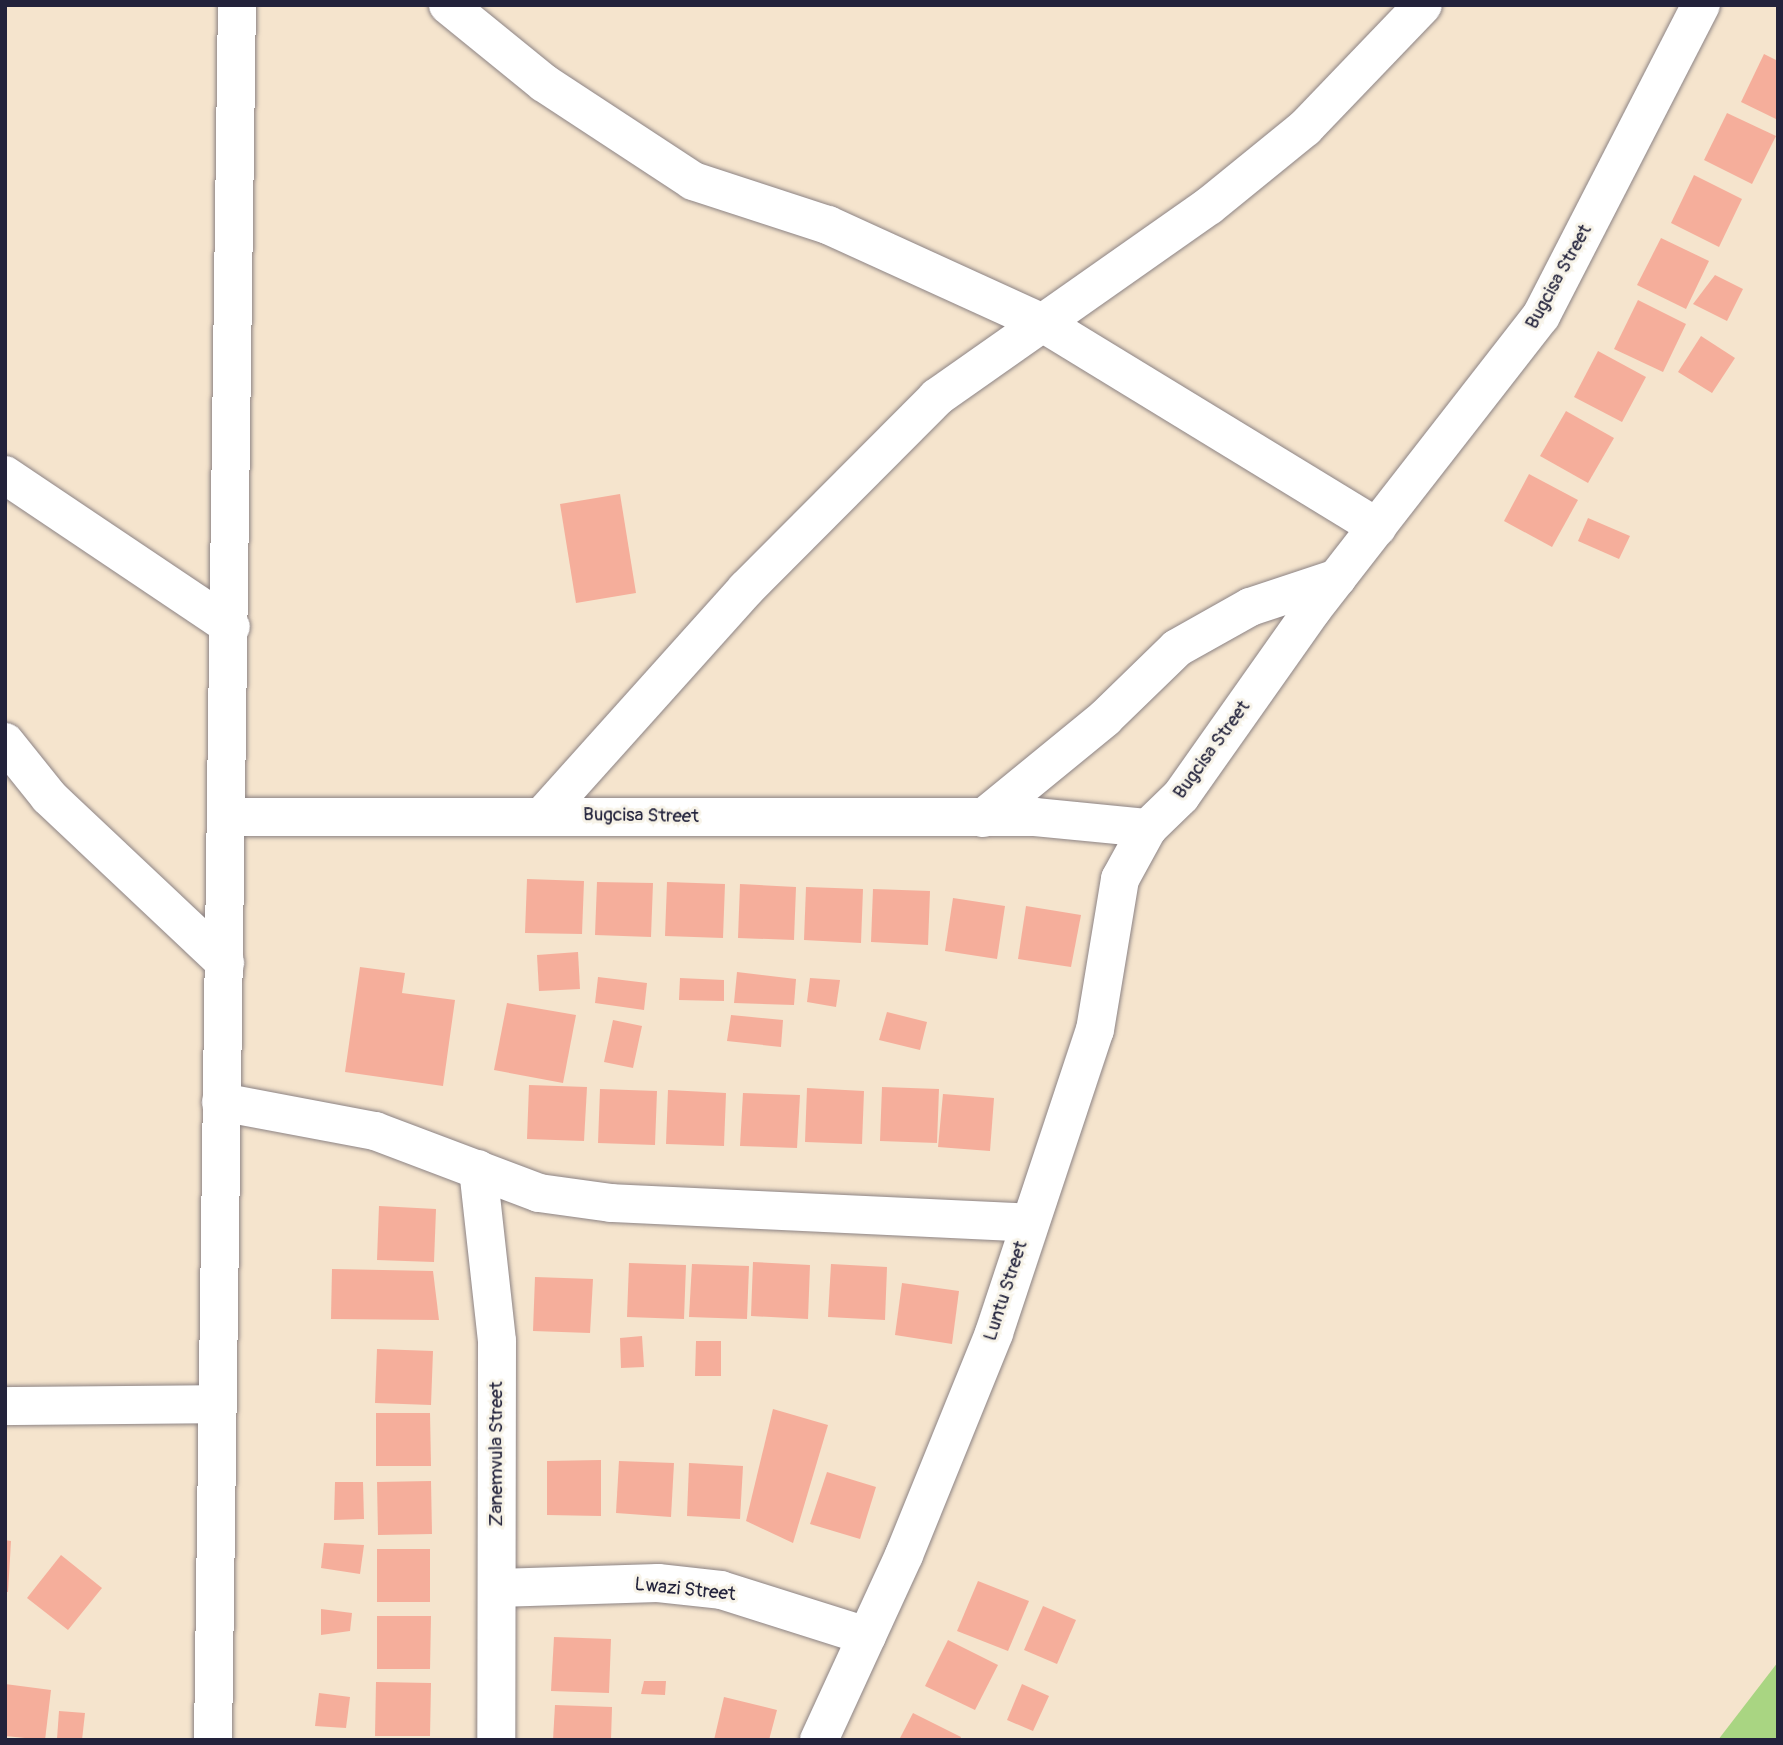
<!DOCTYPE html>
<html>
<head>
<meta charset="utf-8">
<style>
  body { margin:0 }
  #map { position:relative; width:1783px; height:1745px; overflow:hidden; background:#f5e4cd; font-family:Pangolin,sans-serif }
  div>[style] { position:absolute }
  .green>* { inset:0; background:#a9d582 }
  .building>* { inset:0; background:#f5ae9b }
  .roads { filter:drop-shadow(0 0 2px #8c8384) drop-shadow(0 0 2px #8c8384) }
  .street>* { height:38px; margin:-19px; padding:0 19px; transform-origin:19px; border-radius:19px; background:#fff }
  span { translate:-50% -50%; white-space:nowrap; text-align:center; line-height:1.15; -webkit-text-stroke:6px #f7f3e8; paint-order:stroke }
  .street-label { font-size:19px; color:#22223b }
  .frame { position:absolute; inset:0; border:7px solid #22223b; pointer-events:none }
</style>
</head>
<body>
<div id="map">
  <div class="green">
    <i style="clip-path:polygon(1778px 1662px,1778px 1740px,1718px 1740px)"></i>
  </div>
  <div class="building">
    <i style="clip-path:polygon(1764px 54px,1778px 61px,1778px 120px,1741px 102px)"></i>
    <i style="clip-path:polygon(1727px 113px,1776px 136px,1752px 184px,1704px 160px)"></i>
    <i style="clip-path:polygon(1694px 175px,1742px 199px,1719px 247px,1671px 223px)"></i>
    <i style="clip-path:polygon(1661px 238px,1709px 261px,1686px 309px,1637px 285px)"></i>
    <i style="clip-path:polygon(1715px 275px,1743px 289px,1727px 321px,1693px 304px)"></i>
    <i style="clip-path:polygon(1638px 300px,1686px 324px,1663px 372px,1614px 349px)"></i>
    <i style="clip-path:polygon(1701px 336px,1735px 358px,1712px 393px,1678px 372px)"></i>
    <i style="clip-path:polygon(1598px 351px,1646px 377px,1622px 422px,1574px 397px)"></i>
    <i style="clip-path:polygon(1566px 411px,1614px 438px,1588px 483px,1540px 456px)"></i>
    <i style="clip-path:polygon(1529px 474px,1578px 500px,1552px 547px,1504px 521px)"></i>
    <i style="clip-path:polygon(620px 494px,636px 593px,576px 603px,560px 504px)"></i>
    <i style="clip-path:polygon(1588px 518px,1630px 536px,1619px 559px,1578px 541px)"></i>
    <i style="clip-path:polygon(527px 879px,584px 881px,582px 934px,525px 933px)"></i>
    <i style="clip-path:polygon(597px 882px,653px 883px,651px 937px,595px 935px)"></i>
    <i style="clip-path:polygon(667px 882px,725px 884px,723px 938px,665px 936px)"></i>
    <i style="clip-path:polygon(740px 884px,796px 887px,794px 940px,738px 938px)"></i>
    <i style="clip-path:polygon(806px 887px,863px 889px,861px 943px,804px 940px)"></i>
    <i style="clip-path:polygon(873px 889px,930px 891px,928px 945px,871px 942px)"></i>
    <i style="clip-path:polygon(953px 898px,1005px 906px,997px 959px,945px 951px)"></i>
    <i style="clip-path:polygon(1026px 906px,1081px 915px,1071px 967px,1018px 959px)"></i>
    <i style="clip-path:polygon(578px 952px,580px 989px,539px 991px,537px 955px)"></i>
    <i style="clip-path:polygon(360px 967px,405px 973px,402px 993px,455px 1000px,443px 1086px,345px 1072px)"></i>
    <i style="clip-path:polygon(737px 972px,796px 979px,794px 1005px,734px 1003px)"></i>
    <i style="clip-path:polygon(598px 977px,647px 983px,644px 1010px,595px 1003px)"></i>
    <i style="clip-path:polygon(680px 978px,724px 980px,724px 1001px,679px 1000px)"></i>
    <i style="clip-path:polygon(810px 978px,840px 980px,836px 1007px,807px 1002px)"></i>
    <i style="clip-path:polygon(507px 1003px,576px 1015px,563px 1083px,494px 1070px)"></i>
    <i style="clip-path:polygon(887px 1012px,927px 1022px,920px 1050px,879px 1040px)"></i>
    <i style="clip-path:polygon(731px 1015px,783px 1020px,781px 1047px,727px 1041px)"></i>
    <i style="clip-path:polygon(613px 1020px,642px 1026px,633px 1068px,604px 1062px)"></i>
    <i style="clip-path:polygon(529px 1085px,587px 1087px,584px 1141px,527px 1139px)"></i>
    <i style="clip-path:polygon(882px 1087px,939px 1089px,937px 1143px,880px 1141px)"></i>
    <i style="clip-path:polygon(807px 1088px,864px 1091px,862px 1144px,805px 1142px)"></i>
    <i style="clip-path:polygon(600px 1089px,657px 1091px,655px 1145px,598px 1143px)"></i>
    <i style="clip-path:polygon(668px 1090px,726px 1093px,724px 1146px,666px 1144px)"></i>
    <i style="clip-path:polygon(743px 1093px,800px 1095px,797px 1148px,740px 1146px)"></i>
    <i style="clip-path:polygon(943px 1094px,994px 1098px,990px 1151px,938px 1147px)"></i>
    <i style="clip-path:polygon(379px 1206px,436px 1209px,434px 1262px,377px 1260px)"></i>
    <i style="clip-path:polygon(753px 1262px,810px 1265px,808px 1319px,751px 1316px)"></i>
    <i style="clip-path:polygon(629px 1263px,686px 1265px,684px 1319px,627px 1317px)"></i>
    <i style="clip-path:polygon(692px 1264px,749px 1266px,747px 1319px,689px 1317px)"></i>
    <i style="clip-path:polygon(831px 1264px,887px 1267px,885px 1320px,828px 1317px)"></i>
    <i style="clip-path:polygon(332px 1269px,433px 1271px,439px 1320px,331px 1319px)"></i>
    <i style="clip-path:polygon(535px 1277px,593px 1279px,590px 1333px,533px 1331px)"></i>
    <i style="clip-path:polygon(902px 1283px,959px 1291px,952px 1344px,895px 1335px)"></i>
    <i style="clip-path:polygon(642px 1336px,644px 1367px,621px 1368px,620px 1338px)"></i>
    <i style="clip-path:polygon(696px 1341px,721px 1341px,721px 1376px,695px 1376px)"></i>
    <i style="clip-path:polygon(377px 1349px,433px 1351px,431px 1405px,375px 1403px)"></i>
    <i style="clip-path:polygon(773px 1409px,828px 1425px,793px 1543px,746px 1521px)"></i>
    <i style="clip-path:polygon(376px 1413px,430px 1413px,431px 1466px,376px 1466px)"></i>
    <i style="clip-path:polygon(601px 1460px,601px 1516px,547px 1515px,547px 1461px)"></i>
    <i style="clip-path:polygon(619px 1461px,674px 1463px,671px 1517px,616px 1513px)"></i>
    <i style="clip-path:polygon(689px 1463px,743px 1466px,740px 1519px,687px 1516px)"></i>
    <i style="clip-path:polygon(827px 1472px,876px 1487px,860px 1539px,810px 1524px)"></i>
    <i style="clip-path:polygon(431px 1481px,432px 1534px,378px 1535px,377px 1482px)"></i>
    <i style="clip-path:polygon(335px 1482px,363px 1482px,364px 1519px,334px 1520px)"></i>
    <i style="clip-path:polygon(5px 1540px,11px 1541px,8px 1592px,5px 1592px)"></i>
    <i style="clip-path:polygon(324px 1543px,364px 1545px,360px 1574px,321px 1568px)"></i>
    <i style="clip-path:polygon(377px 1549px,430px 1549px,430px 1602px,377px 1602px)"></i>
    <i style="clip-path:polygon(61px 1555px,102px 1588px,68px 1630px,27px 1598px)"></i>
    <i style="clip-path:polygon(978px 1581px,1029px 1601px,1008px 1651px,957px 1631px)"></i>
    <i style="clip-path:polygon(1043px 1606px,1076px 1620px,1057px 1664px,1024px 1650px)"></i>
    <i style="clip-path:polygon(321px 1609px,352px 1613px,350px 1631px,321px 1635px)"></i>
    <i style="clip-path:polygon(377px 1616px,431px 1616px,430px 1669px,377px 1669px)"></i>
    <i style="clip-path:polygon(554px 1637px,611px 1639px,609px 1693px,551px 1691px)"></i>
    <i style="clip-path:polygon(948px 1640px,998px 1665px,975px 1710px,925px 1686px)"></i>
    <i style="clip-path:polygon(644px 1681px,666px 1681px,665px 1695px,641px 1694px)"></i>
    <i style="clip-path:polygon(376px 1682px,431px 1683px,430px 1736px,375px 1736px)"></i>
    <i style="clip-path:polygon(5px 1684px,51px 1690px,45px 1740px,5px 1736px)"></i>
    <i style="clip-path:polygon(1022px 1684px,1049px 1696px,1033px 1731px,1007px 1720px)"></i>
    <i style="clip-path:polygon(319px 1693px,350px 1697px,346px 1728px,315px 1726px)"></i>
    <i style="clip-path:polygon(724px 1697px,777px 1710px,769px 1740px,714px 1740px)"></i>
    <i style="clip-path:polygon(555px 1705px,612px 1707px,611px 1740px,553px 1740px)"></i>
    <i style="clip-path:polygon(59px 1711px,85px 1713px,82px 1740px,57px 1739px)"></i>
    <i style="clip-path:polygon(913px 1713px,961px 1737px,960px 1740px,899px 1740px)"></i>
  </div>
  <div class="roads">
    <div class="street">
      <i style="left:448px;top:5px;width:124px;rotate:39.1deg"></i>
      <i style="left:544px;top:83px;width:178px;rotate:33.3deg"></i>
      <i style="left:693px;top:181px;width:142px;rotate:18.1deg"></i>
      <i style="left:828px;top:225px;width:234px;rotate:24.5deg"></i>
      <i style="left:1041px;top:322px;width:394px;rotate:31.4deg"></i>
      <i style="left:5px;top:475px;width:272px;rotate:33.9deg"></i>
      <i style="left:5px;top:742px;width:70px;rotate:51.3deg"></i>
      <i style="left:49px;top:797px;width:242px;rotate:43.3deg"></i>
      <i style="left:545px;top:813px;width:301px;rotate:-48.1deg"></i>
      <i style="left:746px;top:589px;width:271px;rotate:-45.1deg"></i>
      <i style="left:937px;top:397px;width:332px;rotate:-35.1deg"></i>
      <i style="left:1209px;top:206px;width:124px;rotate:-39.1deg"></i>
      <i style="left:1305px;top:128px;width:170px;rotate:-46.2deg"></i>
      <i style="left:229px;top:817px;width:806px"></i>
      <i style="left:1035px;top:817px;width:114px;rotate:5.6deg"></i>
      <i style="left:983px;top:818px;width:158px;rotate:-39.3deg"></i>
      <i style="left:1105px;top:718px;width:100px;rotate:-44.2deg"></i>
      <i style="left:1177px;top:648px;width:84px;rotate:-29.3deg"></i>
      <i style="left:1250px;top:607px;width:92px;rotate:-18.4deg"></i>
      <i style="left:221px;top:1102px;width:157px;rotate:10.7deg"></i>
      <i style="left:375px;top:1131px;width:175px;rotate:20.7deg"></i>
      <i style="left:539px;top:1193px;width:73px;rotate:7.9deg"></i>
      <i style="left:611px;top:1203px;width:417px;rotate:2.7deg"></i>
      <i style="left:478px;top:1169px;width:173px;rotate:83.7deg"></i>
      <i style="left:497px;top:1341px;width:399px;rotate:90.1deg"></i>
      <i style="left:5px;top:1406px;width:212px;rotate:-0.5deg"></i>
      <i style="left:497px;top:1588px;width:161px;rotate:-1.8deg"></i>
      <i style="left:658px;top:1583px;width:63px;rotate:6.3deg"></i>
      <i style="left:721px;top:1590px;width:153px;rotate:17.5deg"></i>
      <i style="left:213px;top:1740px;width:1735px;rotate:-89.21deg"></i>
      <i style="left:819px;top:1740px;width:204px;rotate:-65.3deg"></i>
      <i style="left:904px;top:1555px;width:240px;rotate:-67.9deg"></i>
      <i style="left:994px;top:1333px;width:319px;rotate:-71.6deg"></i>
      <i style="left:1095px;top:1030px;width:153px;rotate:-80.6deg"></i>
      <i style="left:1120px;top:879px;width:58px;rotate:-61.2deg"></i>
      <i style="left:1148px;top:828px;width:46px;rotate:-44.1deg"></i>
      <i style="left:1181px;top:796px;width:228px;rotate:-54.8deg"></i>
      <i style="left:1312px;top:610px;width:373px;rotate:-52.1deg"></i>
      <i style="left:1541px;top:316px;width:350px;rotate:-62.8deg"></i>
    </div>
  </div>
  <div class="street-label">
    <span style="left:1559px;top:277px;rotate:-61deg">Bugcisa Street</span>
    <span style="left:1212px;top:750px;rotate:-54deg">Bugcisa Street</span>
    <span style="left:641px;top:816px;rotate:1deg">Bugcisa Street</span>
    <span style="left:1006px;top:1291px;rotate:-72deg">Luntu Street</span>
    <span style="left:497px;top:1454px;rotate:-90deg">Zanemvula Street</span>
    <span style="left:685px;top:1590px;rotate:6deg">Lwazi Street</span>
  </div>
  <div class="frame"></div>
</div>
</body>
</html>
